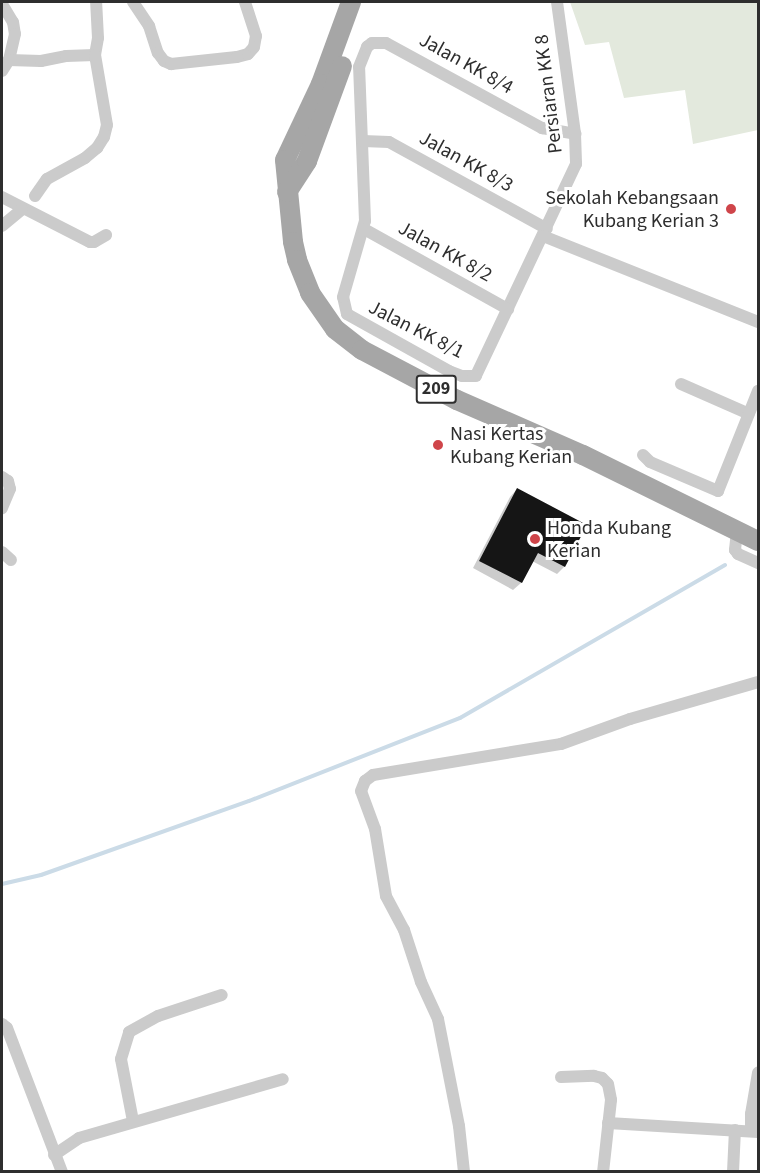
<!DOCTYPE html>
<html>
<head>
<meta charset="utf-8">
<style>
  body { margin:0 }
  #map { position:relative; width:760px; height:1173px; overflow:hidden; background:#fff; font-family:"Source Sans 3",sans-serif }
  div>[style] { position:absolute }
  .green>* { inset:0; background:#e3e9dd }
  .shadow>* { inset:0; background:#0003 }
  .stream>* { height:4px; margin:-2px; padding:0 2px; transform-origin:2px; border-radius:2px; background:#cbdbe7 }
  .building>* { inset:0; background:#151515 }
  .street>* { height:12px; margin:-6px; padding:0 6px; transform-origin:6px; border-radius:6px; background:#cbcbcb }
  .primary>* { height:20px; margin:-10px; padding:0 10px; transform-origin:10px; border-radius:10px; background:#a6a6a6 }
  .dots>* { width:16px; height:16px; translate:-50% -50%; box-sizing:border-box; border:3px solid #fff; border-radius:50% }
  span { translate:-50% -50%; white-space:nowrap; text-align:center; line-height:1.15; -webkit-text-stroke:6px #fff; paint-order:stroke }
  .shield-label span { padding:2px 4px; background:#fff; border:2px solid; border-radius:4px; -webkit-text-stroke-width:0 }
  .shield-label { font-size:18px; color:#2e2e2e; font-weight:700 }
  .street-label { font-size:20px; color:#2e2e2e }
  .poi-label { font-size:20px; color:#2e2e2e }
  .right { translate:-100% -50%; text-align:right }
  .left { translate:0 -50%; text-align:left }
  .frame { position:absolute; inset:0; border:3px solid #2e2e2e; pointer-events:none }
</style>
</head>
<body>
<div id="map">
  <div class="green">
    <i style="clip-path:polygon(570px 2px,758px 2px,758px 130px,693px 144px,685px 90px,624px 98px,609px 42px,585px 45px)"></i>
  </div>
  <div class="shadow">
    <i style="clip-path:polygon(517px 489px,585px 526px,564px 567px,557px 574px,532px 561px,521px 583px,513px 590px,473px 568px,510px 497px)"></i>
  </div>
  <div class="stream">
    <i style="left:2px;top:884px;width:40px;rotate:-13deg"></i>
    <i style="left:41px;top:875px;width:221px;rotate:-19.6deg"></i>
    <i style="left:249px;top:801px;width:227px;rotate:-21.5deg"></i>
    <i style="left:460px;top:718px;width:306px;rotate:-30deg"></i>
  </div>
  <div class="building">
    <i style="clip-path:polygon(517px 488px,587px 525px,565px 567px,538px 553px,522px 583px,479px 561px)"></i>
  </div>
  <div class="street">
    <i style="left:133px;top:2px;width:29px;rotate:56deg"></i>
    <i style="left:149px;top:26px;width:28px;rotate:72deg"></i>
    <i style="left:158px;top:53px;width:10px;rotate:53deg"></i>
    <i style="left:164px;top:61px;width:8px;rotate:23deg"></i>
    <i style="left:171px;top:64px;width:66px;rotate:-6.1deg"></i>
    <i style="left:237px;top:57px;width:11px;rotate:-15deg"></i>
    <i style="left:248px;top:54px;width:9px;rotate:-49deg"></i>
    <i style="left:254px;top:47px;width:11px;rotate:-80deg"></i>
    <i style="left:256px;top:36px;width:36px;rotate:-108deg"></i>
    <i style="left:557px;top:2px;width:133px;rotate:82.2deg"></i>
    <i style="left:575px;top:134px;width:30px;rotate:88deg"></i>
    <i style="left:576px;top:164px;width:234px;rotate:115.3deg"></i>
    <i style="left:476px;top:376px;width:14px;rotate:180deg"></i>
    <i style="left:462px;top:376px;width:14px;rotate:-159deg"></i>
    <i style="left:449px;top:371px;width:117px;rotate:-150.8deg"></i>
    <i style="left:347px;top:314px;width:17px;rotate:-103deg"></i>
    <i style="left:343px;top:297px;width:79px;rotate:-73.9deg"></i>
    <i style="left:365px;top:221px;width:154px;rotate:-92.2deg"></i>
    <i style="left:359px;top:67px;width:22px;rotate:-68deg"></i>
    <i style="left:367px;top:47px;width:6px;rotate:-39deg"></i>
    <i style="left:372px;top:43px;width:14px"></i>
    <i style="left:386px;top:43px;width:178px;rotate:28.6deg"></i>
    <i style="left:542px;top:128px;width:34px;rotate:10deg"></i>
    <i style="left:2px;top:4px;width:21px;rotate:59deg"></i>
    <i style="left:13px;top:22px;width:12px;rotate:81deg"></i>
    <i style="left:15px;top:34px;width:27px;rotate:103deg"></i>
    <i style="left:2px;top:71px;width:13px;rotate:-58deg"></i>
    <i style="left:9px;top:60px;width:32px;rotate:2deg"></i>
    <i style="left:41px;top:61px;width:25px;rotate:-11deg"></i>
    <i style="left:66px;top:56px;width:29px;rotate:-2deg"></i>
    <i style="left:95px;top:55px;width:17px;rotate:-80deg"></i>
    <i style="left:98px;top:38px;width:36px;rotate:-93deg"></i>
    <i style="left:363px;top:141px;width:26px;rotate:2deg"></i>
    <i style="left:389px;top:142px;width:180px;rotate:28.8deg"></i>
    <i style="left:35px;top:196px;width:21px;rotate:-55deg"></i>
    <i style="left:47px;top:179px;width:43px;rotate:-28.9deg"></i>
    <i style="left:85px;top:158px;width:16px;rotate:-40deg"></i>
    <i style="left:97px;top:148px;width:13px;rotate:-58deg"></i>
    <i style="left:104px;top:137px;width:12px;rotate:-76deg"></i>
    <i style="left:107px;top:125px;width:71px;rotate:-99.7deg"></i>
    <i style="left:2px;top:197px;width:99px;rotate:27.1deg"></i>
    <i style="left:90px;top:242px;width:4px"></i>
    <i style="left:94px;top:242px;width:14px;rotate:-30deg"></i>
    <i style="left:2px;top:226px;width:26px;rotate:-40deg"></i>
    <i style="left:364px;top:229px;width:165px;rotate:29.1deg"></i>
    <i style="left:543px;top:236px;width:232px;rotate:21.8deg"></i>
    <i style="left:681px;top:384px;width:74px;rotate:23.8deg"></i>
    <i style="left:643px;top:455px;width:10px;rotate:45deg"></i>
    <i style="left:650px;top:462px;width:74px;rotate:23.1deg"></i>
    <i style="left:718px;top:491px;width:108px;rotate:-68.2deg"></i>
    <i style="left:2px;top:477px;width:7px;rotate:34deg"></i>
    <i style="left:8px;top:481px;width:8px;rotate:76deg"></i>
    <i style="left:10px;top:489px;width:21px;rotate:113deg"></i>
    <i style="left:737px;top:531px;width:19px;rotate:96deg"></i>
    <i style="left:735px;top:550px;width:5px;rotate:53deg"></i>
    <i style="left:738px;top:554px;width:22px;rotate:24deg"></i>
    <i style="left:2px;top:552px;width:12px;rotate:42deg"></i>
    <i style="left:2px;top:1024px;width:6px;rotate:39deg"></i>
    <i style="left:7px;top:1028px;width:154px;rotate:69.1deg"></i>
    <i style="left:561px;top:1077px;width:33px;rotate:-2deg"></i>
    <i style="left:594px;top:1076px;width:8px;rotate:14deg"></i>
    <i style="left:602px;top:1078px;width:8px;rotate:45deg"></i>
    <i style="left:608px;top:1084px;width:16px;rotate:79deg"></i>
    <i style="left:611px;top:1100px;width:72px;rotate:96.3deg"></i>
    <i style="left:133px;top:1121px;width:63px;rotate:-101deg"></i>
    <i style="left:121px;top:1059px;width:28px;rotate:-73deg"></i>
    <i style="left:129px;top:1032px;width:33px;rotate:-29deg"></i>
    <i style="left:158px;top:1016px;width:67px;rotate:-18.2deg"></i>
    <i style="left:608px;top:1123px;width:150px;rotate:3.4deg"></i>
    <i style="left:751px;top:1131px;width:17px;rotate:-90deg"></i>
    <i style="left:751px;top:1114px;width:42px;rotate:-80.3deg"></i>
    <i style="left:54px;top:1155px;width:30px;rotate:-34deg"></i>
    <i style="left:79px;top:1138px;width:212px;rotate:-16.1deg"></i>
    <i style="left:464px;top:1172px;width:46px;rotate:-96.2deg"></i>
    <i style="left:459px;top:1126px;width:109px;rotate:-101.1deg"></i>
    <i style="left:438px;top:1019px;width:41px;rotate:-114.7deg"></i>
    <i style="left:421px;top:982px;width:55px;rotate:-108.1deg"></i>
    <i style="left:404px;top:930px;width:38px;rotate:-118deg"></i>
    <i style="left:386px;top:896px;width:68px;rotate:-99.3deg"></i>
    <i style="left:375px;top:829px;width:40px;rotate:-110.2deg"></i>
    <i style="left:361px;top:791px;width:11px;rotate:-68deg"></i>
    <i style="left:365px;top:781px;width:10px;rotate:-37deg"></i>
    <i style="left:373px;top:775px;width:191px;rotate:-9.4deg"></i>
    <i style="left:561px;top:744px;width:73px;rotate:-19.9deg"></i>
    <i style="left:630px;top:719px;width:133px;rotate:-16.1deg"></i>
    <i style="left:733px;top:1172px;width:42px;rotate:-87.3deg"></i>
  </div>
  <div class="primary">
    <i style="left:351px;top:2px;width:87px;rotate:110.1deg"></i>
    <i style="left:321px;top:84px;width:84px;rotate:115.3deg"></i>
    <i style="left:285px;top:160px;width:82px;rotate:84.4deg"></i>
    <i style="left:293px;top:242px;width:18px;rotate:77deg"></i>
    <i style="left:297px;top:260px;width:35px;rotate:68deg"></i>
    <i style="left:310px;top:293px;width:44px;rotate:55.2deg"></i>
    <i style="left:335px;top:329px;width:34px;rotate:38deg"></i>
    <i style="left:362px;top:350px;width:107px;rotate:27.8deg"></i>
    <i style="left:457px;top:400px;width:137px;rotate:23.6deg"></i>
    <i style="left:583px;top:455px;width:195px;rotate:26.2deg"></i>
    <i style="left:287px;top:192px;width:37px;rotate:-57deg"></i>
    <i style="left:307px;top:161px;width:101px;rotate:-69.8deg"></i>
  </div>
  <div class="dots">
    <i style="left:731px;top:209px;background:#cf454a"></i>
    <i style="left:438px;top:445px;background:#cf454a"></i>
    <i style="left:535px;top:539px;background:#cf454a"></i>
  </div>
  <div class="shield-label">
    <span style="left:436px;top:389px">209</span>
  </div>
  <div class="street-label">
    <span style="left:466px;top:64px;rotate:29deg">Jalan KK 8/4</span>
    <span style="left:549px;top:94px;rotate:-97deg">Persiaran KK 8</span>
    <span style="left:466px;top:162px;rotate:29deg">Jalan KK 8/3</span>
    <span style="left:445px;top:252px;rotate:29deg">Jalan KK 8/2</span>
    <span style="left:416px;top:330px;rotate:27deg">Jalan KK 8/1</span>
  </div>
  <div class="poi-label">
    <span class="right" style="left:719px;top:210px">Sekolah Kebangsaan<br>Kubang Kerian 3</span>
    <span class="left" style="left:450px;top:446px">Nasi Kertas<br>Kubang Kerian</span>
    <span class="left" style="left:547px;top:540px">Honda Kubang<br>Kerian</span>
  </div>
  <div class="frame"></div>
</div>
</body>
</html>
